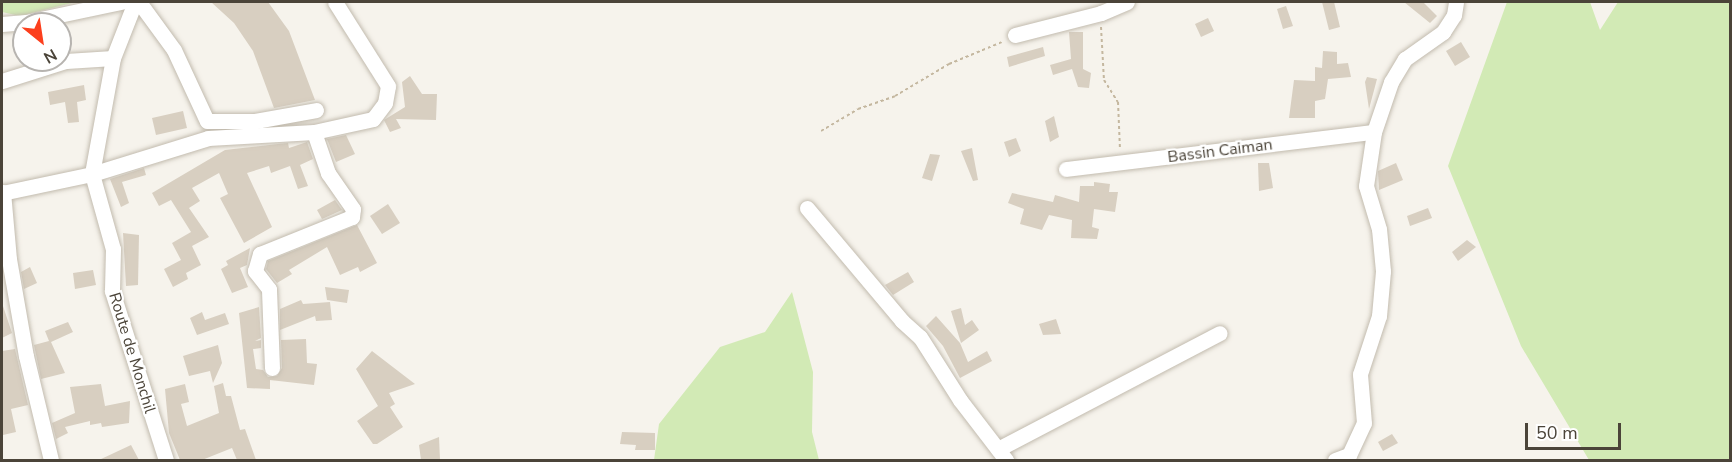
<!DOCTYPE html>
<html>
<head>
<meta charset="utf-8">
<style>
  body { margin:0 }
  #map { position:relative; width:1732px; height:462px; overflow:hidden; background:#f6f3ec; font-family:"Nunito Sans",sans-serif }
  div>[style] { position:absolute }
  .green>* { inset:0; background:#d2eab5 }
  .building>* { inset:0; background:#d8cfc1 }
  .path>* { height:2px; margin-top:-1px; transform-origin:0; background:repeating-linear-gradient(90deg,#c4b79f 0 3px,transparent 0 6px) }
  .roads { filter:drop-shadow(0 0 2px #c2bbae) drop-shadow(0 0 2px #c2bbae) }
  .minor>* { height:15px; margin:-7.5px; padding:0 7.5px; transform-origin:7.5px; border-radius:7.5px; background:#fff }
  span { translate:-50% -50%; white-space:nowrap; text-align:center; line-height:1.15; -webkit-text-stroke:4.5px #fff; paint-order:stroke }
  .street-label { font-size:16px; color:#4b4439 }
  .frame { position:absolute; inset:0; border:3px solid #4b4439; pointer-events:none }
  .north { position:absolute; left:12px; top:12px; width:60px; height:60px; box-sizing:border-box; background:#fff; border:2px solid #b7b4b0; border-radius:50%; rotate:150deg; font-size:16px; font-weight:700; line-height:24px; text-align:center; color:#4b4439 }
  .north::after { content:''; display:block; margin:auto; width:21px; height:27px; background:#fc3f1d; clip-path:polygon(50% 0,100% 100%,50% 72%,0 100%) }
  .scale { position:absolute; left:1525px; top:423px; width:96px; height:27px; box-sizing:border-box; border:3px solid #4b4439; border-top:0; padding-left:8px; font-size:18px; line-height:21px; white-space:nowrap; color:#4b4439; -webkit-text-stroke:4px #fff; paint-order:stroke }
</style>
</head>
<body>
<div id="map">
  <div class="green">
    <i style="clip-path:polygon(2px 2px,76px 2px,20px 16px,2px 12px)"></i>
    <i style="clip-path:polygon(1507px 2px,1590px 2px,1600px 30px,1618px 2px,1730px 2px,1730px 460px,1589px 460px,1521px 346px,1448px 166px)"></i>
    <i style="clip-path:polygon(792px 292px,813px 372px,812px 432px,819px 460px,654px 460px,659px 424px,720px 347px,765px 332px)"></i>
  </div>
  <div class="building">
    <i style="clip-path:polygon(211px 2px,268px 2px,289px 31px,315px 100px,274px 108px,253px 51px,234px 23px)"></i>
    <i style="clip-path:polygon(1322px 2px,1334px 2px,1340px 27px,1329px 30px)"></i>
    <i style="clip-path:polygon(1404px 2px,1423px 2px,1437px 16px,1430px 23px)"></i>
    <i style="clip-path:polygon(1286px 6px,1293px 26px,1283px 29px,1277px 9px)"></i>
    <i style="clip-path:polygon(1208px 18px,1214px 31px,1201px 37px,1195px 24px)"></i>
    <i style="clip-path:polygon(1069px 32px,1083px 32px,1083px 69px,1091px 73px,1089px 88px,1078px 87px,1072px 69px,1053px 75px,1050px 65px,1071px 59px)"></i>
    <i style="clip-path:polygon(1461px 42px,1470px 57px,1455px 66px,1446px 51px)"></i>
    <i style="clip-path:polygon(1043px 47px,1045px 56px,1009px 67px,1007px 57px)"></i>
    <i style="clip-path:polygon(1323px 51px,1337px 52px,1337px 64px,1348px 63px,1351px 77px,1328px 79px,1325px 99px,1315px 101px,1315px 118px,1289px 118px,1294px 80px,1315px 81px,1315px 67px,1322px 68px)"></i>
    <i style="clip-path:polygon(410px 76px,422px 94px,437px 94px,436px 120px,396px 119px,401px 128px,390px 132px,384px 120px,405px 107px,402px 82px)"></i>
    <i style="clip-path:polygon(1367px 77px,1377px 79px,1369px 109px,1365px 82px)"></i>
    <i style="clip-path:polygon(84px 85px,86px 100px,77px 102px,79px 122px,68px 123px,65px 102px,50px 105px,48px 92px)"></i>
    <i style="clip-path:polygon(183px 111px,187px 128px,156px 135px,152px 118px)"></i>
    <i style="clip-path:polygon(1054px 116px,1059px 137px,1050px 142px,1045px 121px)"></i>
    <i style="clip-path:polygon(346px 135px,355px 154px,336px 162px,327px 139px)"></i>
    <i style="clip-path:polygon(1016px 138px,1021px 151px,1009px 157px,1004px 142px)"></i>
    <i style="clip-path:polygon(307px 142px,313px 159px,300px 165px,308px 186px,298px 189px,290px 166px,271px 173px,269px 166px,247px 173px,272px 227px,244px 243px,220px 198px,228px 194px,219px 173px,192px 188px,200px 201px,189px 208px,209px 237px,192px 246px,201px 265px,186px 273px,188px 279px,173px 287px,164px 269px,181px 260px,172px 243px,191px 232px,171px 200px,159px 206px,152px 193px,225px 150px,278px 144px,288px 143px,289px 148px)"></i>
    <i style="clip-path:polygon(972px 148px,978px 180px,973px 181px,961px 151px)"></i>
    <i style="clip-path:polygon(930px 154px,940px 155px,932px 181px,922px 178px)"></i>
    <i style="clip-path:polygon(1258px 163px,1269px 163px,1273px 188px,1259px 191px)"></i>
    <i style="clip-path:polygon(1396px 163px,1403px 180px,1379px 190px,1378px 171px)"></i>
    <i style="clip-path:polygon(144px 168px,146px 175px,122px 182px,129px 203px,121px 207px,110px 179px)"></i>
    <i style="clip-path:polygon(1094px 182px,1110px 184px,1109px 192px,1118px 192px,1115px 212px,1094px 209px,1092px 227px,1099px 229px,1097px 239px,1071px 238px,1072px 220px,1049px 215px,1042px 230px,1020px 224px,1024px 209px,1008px 203px,1012px 193px,1053px 202px,1055px 195px,1079px 202px,1080px 186px,1094px 186px)"></i>
    <i style="clip-path:polygon(335px 200px,342px 210px,322px 219px,317px 210px)"></i>
    <i style="clip-path:polygon(388px 204px,400px 223px,382px 234px,370px 216px)"></i>
    <i style="clip-path:polygon(1428px 208px,1432px 218px,1410px 226px,1407px 216px)"></i>
    <i style="clip-path:polygon(357px 225px,377px 263px,360px 272px,358px 267px,340px 275px,327px 247px,289px 270px,292px 274px,277px 283px,266px 269px,268px 261px)"></i>
    <i style="clip-path:polygon(123px 233px,139px 235px,138px 285px,126px 286px)"></i>
    <i style="clip-path:polygon(1467px 240px,1476px 247px,1458px 261px,1452px 252px)"></i>
    <i style="clip-path:polygon(250px 248px,247px 265px,240px 268px,248px 287px,232px 293px,221px 269px,228px 265px,226px 261px)"></i>
    <i style="clip-path:polygon(30px 267px,37px 283px,24px 289px,21px 272px)"></i>
    <i style="clip-path:polygon(93px 270px,96px 285px,75px 289px,73px 273px)"></i>
    <i style="clip-path:polygon(908px 272px,914px 282px,893px 295px,885px 285px)"></i>
    <i style="clip-path:polygon(325px 287px,349px 290px,347px 303px,327px 300px)"></i>
    <i style="clip-path:polygon(301px 300px,303px 304px,330px 302px,332px 320px,316px 321px,315px 316px,280px 330px,280px 309px)"></i>
    <i style="clip-path:polygon(2px 303px,12px 333px,2px 338px)"></i>
    <i style="clip-path:polygon(259px 307px,261px 338px,255px 341px,261px 340px,261px 348px,253px 349px,256px 369px,263px 370px,268px 377px,277px 376px,282px 368px,281px 340px,306px 339px,307px 363px,317px 364px,314px 385px,270px 380px,270px 389px,247px 388px,239px 313px)"></i>
    <i style="clip-path:polygon(961px 308px,965px 325px,972px 320px,979px 330px,961px 343px,951px 311px)"></i>
    <i style="clip-path:polygon(202px 312px,205px 320px,225px 313px,229px 324px,197px 335px,190px 318px)"></i>
    <i style="clip-path:polygon(936px 316px,960px 343px,968px 362px,987px 351px,992px 361px,960px 378px,943px 346px,926px 326px)"></i>
    <i style="clip-path:polygon(1056px 319px,1061px 334px,1043px 335px,1039px 324px)"></i>
    <i style="clip-path:polygon(68px 322px,73px 332px,51px 342px,65px 373px,41px 379px,34px 345px,49px 341px,45px 331px)"></i>
    <i style="clip-path:polygon(218px 345px,222px 363px,213px 383px,210px 371px,189px 376px,183px 356px)"></i>
    <i style="clip-path:polygon(15px 349px,28px 405px,11px 409px,16px 432px,3px 435px,2px 351px)"></i>
    <i style="clip-path:polygon(372px 351px,415px 384px,389px 393px,395px 404px,390px 407px,403px 427px,377px 444px,373px 444px,357px 421px,378px 406px,356px 369px)"></i>
    <i style="clip-path:polygon(223px 383px,226px 396px,231px 396px,240px 430px,245px 429px,256px 460px,237px 460px,232px 448px,202px 460px,180px 460px,169px 433px,165px 389px,185px 384px,189px 402px,181px 404px,187px 426px,219px 413px,214px 386px)"></i>
    <i style="clip-path:polygon(101px 384px,105px 406px,130px 401px,129px 423px,102px 427px,101px 423px,90px 425px,90px 421px,65px 427px,68px 433px,56px 439px,52px 423px,75px 413px,70px 387px)"></i>
    <i style="clip-path:polygon(622px 432px,655px 433px,655px 450px,635px 450px,636px 445px,620px 444px)"></i>
    <i style="clip-path:polygon(1392px 434px,1398px 443px,1383px 451px,1378px 442px)"></i>
    <i style="clip-path:polygon(439px 437px,440px 460px,421px 460px,419px 445px)"></i>
    <i style="clip-path:polygon(131px 445px,139px 460px,99px 460px)"></i>
  </div>
  <div class="path">
    <i style="left:1101px;top:27px;width:53px;rotate:86.8deg"></i>
    <i style="left:1104px;top:80px;width:26px;rotate:58deg"></i>
    <i style="left:1118px;top:102px;width:48px;rotate:87.6deg"></i>
    <i style="left:821px;top:131px;width:43px;rotate:-30.7deg"></i>
    <i style="left:858px;top:109px;width:39px;rotate:-19deg"></i>
    <i style="left:895px;top:96px;width:63px;rotate:-30.7deg"></i>
    <i style="left:949px;top:64px;width:57px;rotate:-22.5deg"></i>
  </div>
  <div class="roads">
    <div class="minor">
      <i style="left:135px;top:2px;width:60px;rotate:111.4deg"></i>
      <i style="left:113px;top:58px;width:118px;rotate:100.3deg"></i>
      <i style="left:92px;top:174px;width:78px;rotate:74.4deg"></i>
      <i style="left:113px;top:249px;width:42px;rotate:91.4deg"></i>
      <i style="left:112px;top:291px;width:177px;rotate:72.3deg"></i>
      <i style="left:139px;top:2px;width:59px;rotate:53.9deg"></i>
      <i style="left:174px;top:50px;width:78px;rotate:65.1deg"></i>
      <i style="left:207px;top:121px;width:48px"></i>
      <i style="left:255px;top:121px;width:62px;rotate:-10.2deg"></i>
      <i style="left:2px;top:24px;width:24px;rotate:-5deg"></i>
      <i style="left:26px;top:22px;width:97px;rotate:-11.9deg"></i>
      <i style="left:1015px;top:35px;width:89px;rotate:-14.3deg"></i>
      <i style="left:1101px;top:13px;width:28px;rotate:-23deg"></i>
      <i style="left:2px;top:81px;width:67px;rotate:-17.4deg"></i>
      <i style="left:66px;top:61px;width:47px;rotate:-3.7deg"></i>
      <i style="left:1066px;top:169px;width:310px;rotate:-6.9deg"></i>
      <i style="left:3px;top:192px;width:67px;rotate:84.9deg"></i>
      <i style="left:9px;top:259px;width:98px;rotate:80.1deg"></i>
      <i style="left:26px;top:356px;width:107px;rotate:76.5deg"></i>
      <i style="left:2px;top:193px;width:92px;rotate:-11.9deg"></i>
      <i style="left:92px;top:174px;width:121px;rotate:-17.2deg"></i>
      <i style="left:208px;top:138px;width:106px;rotate:-3.2deg"></i>
      <i style="left:314px;top:132px;width:60px;rotate:-12.4deg"></i>
      <i style="left:373px;top:119px;width:20px;rotate:-53deg"></i>
      <i style="left:385px;top:103px;width:17px;rotate:-80deg"></i>
      <i style="left:388px;top:86px;width:99px;rotate:-122.2deg"></i>
      <i style="left:807px;top:208px;width:148px;rotate:49.9deg"></i>
      <i style="left:902px;top:321px;width:24px;rotate:42deg"></i>
      <i style="left:920px;top:337px;width:75px;rotate:57.6deg"></i>
      <i style="left:960px;top:400px;width:76px;rotate:52.5deg"></i>
      <i style="left:272px;top:368px;width:79px;rotate:-92.2deg"></i>
      <i style="left:269px;top:289px;width:23px;rotate:-128deg"></i>
      <i style="left:255px;top:271px;width:18px;rotate:-74deg"></i>
      <i style="left:260px;top:254px;width:99px;rotate:-21.9deg"></i>
      <i style="left:352px;top:217px;width:8px;rotate:-83deg"></i>
      <i style="left:353px;top:209px;width:44px;rotate:-124.8deg"></i>
      <i style="left:328px;top:173px;width:43px;rotate:-108.9deg"></i>
      <i style="left:998px;top:449px;width:250px;rotate:-27.6deg"></i>
      <i style="left:1335px;top:460px;width:15px;rotate:-20deg"></i>
      <i style="left:1349px;top:455px;width:35px;rotate:-65deg"></i>
      <i style="left:1364px;top:423px;width:49px;rotate:-94.7deg"></i>
      <i style="left:1360px;top:374px;width:61px;rotate:-71.9deg"></i>
      <i style="left:1379px;top:316px;width:45px;rotate:-84.9deg"></i>
      <i style="left:1383px;top:271px;width:42px;rotate:-95.4deg"></i>
      <i style="left:1379px;top:229px;width:45px;rotate:-106.8deg"></i>
      <i style="left:1366px;top:186px;width:55px;rotate:-81.6deg"></i>
      <i style="left:1374px;top:132px;width:53px;rotate:-71.2deg"></i>
      <i style="left:1391px;top:82px;width:27px;rotate:-59deg"></i>
      <i style="left:1405px;top:59px;width:47px;rotate:-35.4deg"></i>
      <i style="left:1443px;top:32px;width:20px;rotate:-57deg"></i>
      <i style="left:1454px;top:15px;width:13px;rotate:-81deg"></i>
    </div>
  </div>
  <div class="street-label">
    <span style="left:1220px;top:151px;rotate:-7deg">Bassin Caiman</span>
    <span style="left:132px;top:353px;rotate:73deg">Route de Monchil</span>
  </div>
  <div class="frame"></div>
  <div class="north">N</div>
  <div class="scale">50 m</div>
</div>
</body>
</html>
